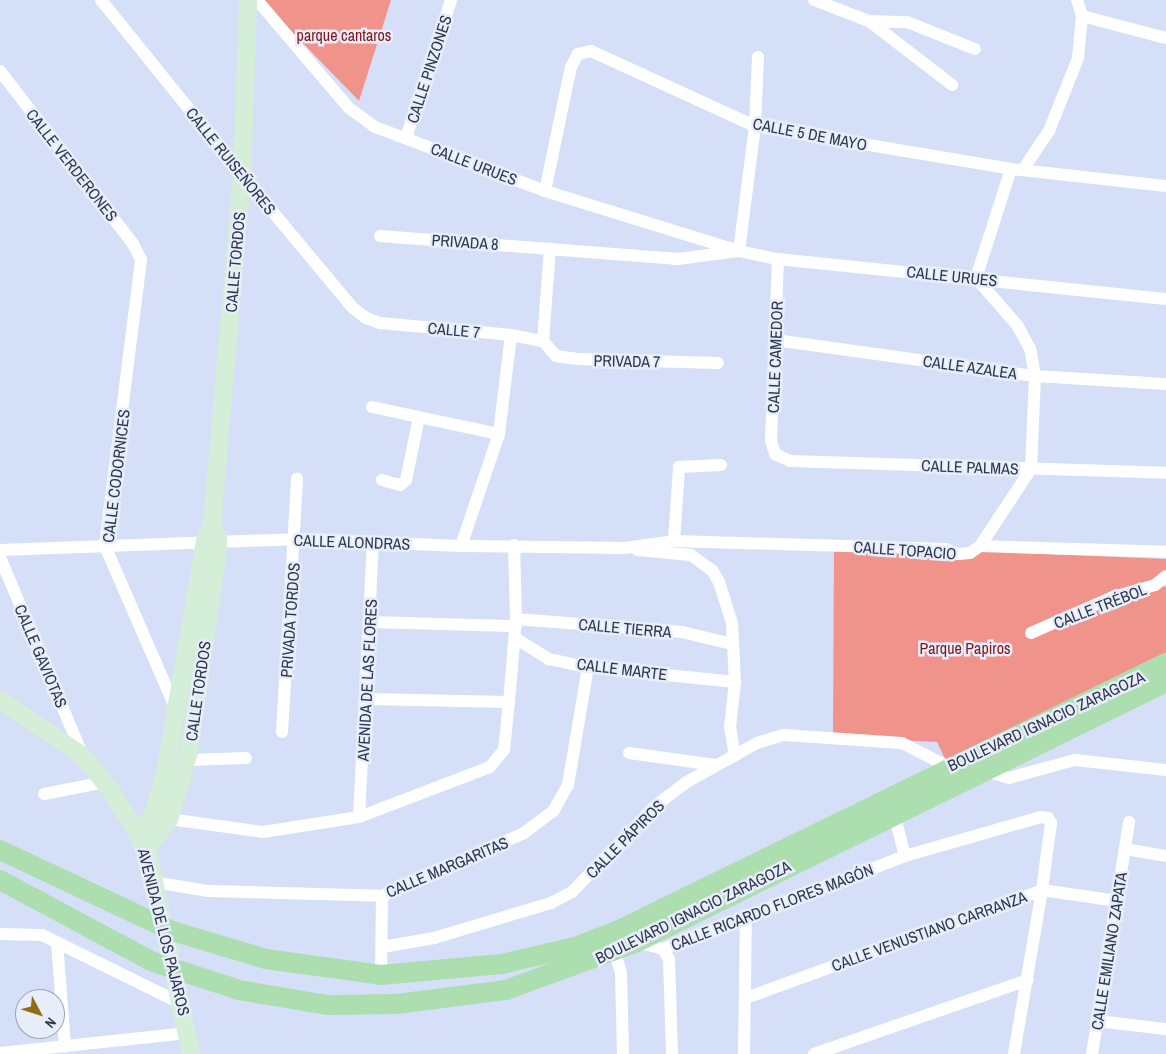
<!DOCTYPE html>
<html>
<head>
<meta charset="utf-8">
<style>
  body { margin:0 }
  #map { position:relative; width:1166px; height:1054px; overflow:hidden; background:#d5e0f8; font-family:"Archivo Narrow",sans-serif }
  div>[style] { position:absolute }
  .green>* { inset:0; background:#ef938b }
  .street>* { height:12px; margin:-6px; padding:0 6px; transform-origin:6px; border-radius:6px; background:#fff }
  .secondary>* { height:18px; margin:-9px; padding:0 9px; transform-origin:9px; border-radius:9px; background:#d5eed7 }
  .primary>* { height:20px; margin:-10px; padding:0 10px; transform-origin:10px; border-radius:10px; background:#acdeaf }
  span { translate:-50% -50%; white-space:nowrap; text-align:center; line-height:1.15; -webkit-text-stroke:5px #e7edf9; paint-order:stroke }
  .park-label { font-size:16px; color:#811519 }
  .street-label { font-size:16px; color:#2c364d }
  .north { position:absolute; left:15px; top:989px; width:50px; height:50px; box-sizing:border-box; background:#e7edf9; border:1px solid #9ca4b4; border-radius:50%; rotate:130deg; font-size:14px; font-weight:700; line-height:20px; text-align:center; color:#2c364d }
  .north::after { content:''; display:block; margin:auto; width:18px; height:22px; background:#906e13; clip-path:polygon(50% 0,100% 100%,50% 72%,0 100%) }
</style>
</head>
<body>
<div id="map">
  <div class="green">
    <i style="clip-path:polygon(261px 0,391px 0,359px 101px)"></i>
    <i style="clip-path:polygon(834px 545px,1166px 559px,1166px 576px,1156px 585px,1166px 587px,1166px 657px,949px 767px,937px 742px,833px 737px)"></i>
  </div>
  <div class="street">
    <i style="left:101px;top:0;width:225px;rotate:51.1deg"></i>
    <i style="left:242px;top:175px;width:173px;rotate:50.2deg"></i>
    <i style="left:353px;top:308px;width:16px;rotate:38deg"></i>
    <i style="left:366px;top:318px;width:15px;rotate:20deg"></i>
    <i style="left:380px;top:323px;width:132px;rotate:5.2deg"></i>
    <i style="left:511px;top:335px;width:33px;rotate:11deg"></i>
    <i style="left:257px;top:0;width:142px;rotate:49.6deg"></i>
    <i style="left:349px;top:108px;width:32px;rotate:36deg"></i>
    <i style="left:375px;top:127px;width:182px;rotate:20.6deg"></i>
    <i style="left:545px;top:191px;width:203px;rotate:17.2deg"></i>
    <i style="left:739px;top:251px;width:40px;rotate:12deg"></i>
    <i style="left:778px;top:259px;width:390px;rotate:5.9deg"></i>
    <i style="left:814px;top:0;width:59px;rotate:20.9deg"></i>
    <i style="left:869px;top:21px;width:105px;rotate:37.6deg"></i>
    <i style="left:1082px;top:16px;width:87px;rotate:14.7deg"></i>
    <i style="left:869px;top:21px;width:38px;rotate:2deg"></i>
    <i style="left:907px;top:22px;width:73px;rotate:21.7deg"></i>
    <i style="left:0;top:71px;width:218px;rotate:52.4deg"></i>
    <i style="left:133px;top:244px;width:18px;rotate:63deg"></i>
    <i style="left:141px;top:260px;width:288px;rotate:97.2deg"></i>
    <i style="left:105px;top:546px;width:178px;rotate:66.5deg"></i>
    <i style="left:406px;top:138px;width:145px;rotate:-71.9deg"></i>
    <i style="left:1024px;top:168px;width:45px;rotate:-56deg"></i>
    <i style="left:1049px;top:131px;width:79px;rotate:-68.3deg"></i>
    <i style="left:1078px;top:58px;width:42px;rotate:-84.6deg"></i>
    <i style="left:1082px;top:16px;width:17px;rotate:-107deg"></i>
    <i style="left:545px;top:191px;width:127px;rotate:-78.2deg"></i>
    <i style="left:571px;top:67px;width:15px;rotate:-62deg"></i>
    <i style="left:578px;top:54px;width:13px;rotate:-13deg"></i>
    <i style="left:591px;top:51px;width:180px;rotate:24.6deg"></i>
    <i style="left:755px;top:126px;width:260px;rotate:9.5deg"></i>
    <i style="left:1011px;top:169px;width:156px;rotate:6.3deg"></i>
    <i style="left:380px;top:236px;width:299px;rotate:4.4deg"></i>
    <i style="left:678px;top:259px;width:62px;rotate:-7.5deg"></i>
    <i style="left:739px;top:251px;width:126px;rotate:-82.7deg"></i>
    <i style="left:755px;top:126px;width:69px;rotate:-87.5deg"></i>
    <i style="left:778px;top:259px;width:181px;rotate:92.2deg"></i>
    <i style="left:771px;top:440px;width:15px;rotate:74deg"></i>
    <i style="left:775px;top:454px;width:17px;rotate:25deg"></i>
    <i style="left:790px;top:461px;width:376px;rotate:1.8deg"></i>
    <i style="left:775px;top:340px;width:262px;rotate:7.9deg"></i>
    <i style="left:1035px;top:376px;width:131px;rotate:3.5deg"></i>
    <i style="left:543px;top:341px;width:20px;rotate:49deg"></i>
    <i style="left:556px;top:356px;width:22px;rotate:8deg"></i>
    <i style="left:578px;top:359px;width:140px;rotate:1.6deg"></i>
    <i style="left:543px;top:341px;width:93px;rotate:-85.7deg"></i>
    <i style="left:372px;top:407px;width:130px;rotate:12deg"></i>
    <i style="left:382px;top:480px;width:19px;rotate:16deg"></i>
    <i style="left:400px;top:485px;width:8px;rotate:-40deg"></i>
    <i style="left:406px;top:480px;width:64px;rotate:-78.3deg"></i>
    <i style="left:674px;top:541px;width:74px;rotate:-86.1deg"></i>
    <i style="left:679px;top:467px;width:42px;rotate:-2.7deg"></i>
    <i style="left:461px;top:546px;width:118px;rotate:-71.3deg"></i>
    <i style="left:499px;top:434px;width:100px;rotate:-83.1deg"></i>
    <i style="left:980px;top:546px;width:92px;rotate:-56.5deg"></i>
    <i style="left:1031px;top:469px;width:93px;rotate:-87.5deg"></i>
    <i style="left:1035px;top:376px;width:27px;rotate:-100deg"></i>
    <i style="left:1030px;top:349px;width:27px;rotate:-118deg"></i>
    <i style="left:1017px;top:325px;width:62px;rotate:-131.1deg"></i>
    <i style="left:976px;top:278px;width:114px;rotate:-72.2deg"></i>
    <i style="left:0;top:550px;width:295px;rotate:-2.1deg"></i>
    <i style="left:295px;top:539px;width:166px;rotate:2.4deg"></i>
    <i style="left:461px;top:546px;width:164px;rotate:0.7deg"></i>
    <i style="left:625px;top:548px;width:49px;rotate:-8.1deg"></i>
    <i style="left:674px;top:541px;width:272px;rotate:1.7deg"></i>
    <i style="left:946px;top:549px;width:13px;rotate:23deg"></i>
    <i style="left:958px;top:554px;width:12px;rotate:-5deg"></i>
    <i style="left:970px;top:553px;width:12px;rotate:-35deg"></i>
    <i style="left:980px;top:546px;width:186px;rotate:1.8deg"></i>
    <i style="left:637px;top:550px;width:54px;rotate:5.3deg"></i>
    <i style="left:691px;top:555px;width:26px;rotate:36deg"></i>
    <i style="left:712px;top:570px;width:14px;rotate:60deg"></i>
    <i style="left:719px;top:582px;width:43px;rotate:72.4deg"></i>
    <i style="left:732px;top:623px;width:59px;rotate:87.1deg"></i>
    <i style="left:735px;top:682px;width:45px;rotate:96.3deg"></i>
    <i style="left:730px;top:727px;width:29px;rotate:80deg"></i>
    <i style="left:0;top:557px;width:216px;rotate:67.4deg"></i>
    <i style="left:516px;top:619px;width:167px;rotate:4.5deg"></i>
    <i style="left:682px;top:632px;width:51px;rotate:13.5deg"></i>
    <i style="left:371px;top:622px;width:145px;rotate:1.6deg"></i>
    <i style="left:1031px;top:633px;width:90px;rotate:-23.7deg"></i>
    <i style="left:1113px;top:597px;width:44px;rotate:-15.9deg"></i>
    <i style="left:1155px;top:585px;width:14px;rotate:-39deg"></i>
    <i style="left:515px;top:638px;width:40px;rotate:32deg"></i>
    <i style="left:549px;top:659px;width:40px;rotate:12deg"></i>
    <i style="left:588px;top:667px;width:148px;rotate:5.8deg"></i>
    <i style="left:367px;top:699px;width:142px;rotate:1.2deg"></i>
    <i style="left:282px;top:732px;width:254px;rotate:-86.6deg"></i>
    <i style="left:629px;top:753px;width:87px;rotate:7.9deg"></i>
    <i style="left:187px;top:760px;width:59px;rotate:-1.9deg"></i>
    <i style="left:986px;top:771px;width:24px;rotate:17deg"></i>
    <i style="left:1009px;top:778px;width:68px;rotate:-15.3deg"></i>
    <i style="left:1075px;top:760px;width:92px;rotate:6.3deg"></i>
    <i style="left:44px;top:794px;width:62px;rotate:-11.1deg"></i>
    <i style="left:894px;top:814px;width:43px;rotate:75.3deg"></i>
    <i style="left:359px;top:817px;width:275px;rotate:-87.1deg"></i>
    <i style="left:162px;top:818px;width:102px;rotate:7.9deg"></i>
    <i style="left:263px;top:832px;width:97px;rotate:-8.9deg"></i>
    <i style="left:359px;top:817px;width:140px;rotate:-20.9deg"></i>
    <i style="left:490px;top:767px;width:22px;rotate:-51deg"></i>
    <i style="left:504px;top:750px;width:48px;rotate:-84.1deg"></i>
    <i style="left:509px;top:702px;width:83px;rotate:-85.2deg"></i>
    <i style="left:516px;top:619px;width:74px;rotate:-91.5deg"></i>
    <i style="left:1125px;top:849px;width:42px;rotate:9.7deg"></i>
    <i style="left:154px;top:882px;width:55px;rotate:9.5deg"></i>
    <i style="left:208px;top:891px;width:174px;rotate:1.6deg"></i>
    <i style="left:382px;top:896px;width:155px;rotate:-23.9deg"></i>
    <i style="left:524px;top:833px;width:38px;rotate:-37deg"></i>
    <i style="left:554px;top:810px;width:29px;rotate:-61deg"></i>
    <i style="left:568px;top:785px;width:120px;rotate:-80.4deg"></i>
    <i style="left:0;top:934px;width:42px;rotate:1.4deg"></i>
    <i style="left:42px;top:935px;width:154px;rotate:26.2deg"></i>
    <i style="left:57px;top:942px;width:105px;rotate:85.6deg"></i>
    <i style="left:637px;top:942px;width:27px;rotate:15deg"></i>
    <i style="left:663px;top:949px;width:259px;rotate:-21deg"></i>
    <i style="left:905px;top:856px;width:141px;rotate:-16deg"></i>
    <i style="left:1041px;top:817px;width:7px;rotate:8deg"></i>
    <i style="left:1048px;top:818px;width:6px;rotate:59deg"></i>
    <i style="left:1051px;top:823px;width:68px;rotate:97.7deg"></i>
    <i style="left:1042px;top:890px;width:166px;rotate:99.7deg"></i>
    <i style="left:382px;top:947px;width:53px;rotate:-9.8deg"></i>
    <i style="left:434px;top:938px;width:122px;rotate:-16.7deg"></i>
    <i style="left:551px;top:903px;width:24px;rotate:-28deg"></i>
    <i style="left:572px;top:892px;width:120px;rotate:-46deg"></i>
    <i style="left:655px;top:806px;width:38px;rotate:-37deg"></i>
    <i style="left:685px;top:783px;width:82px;rotate:-29.1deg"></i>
    <i style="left:757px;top:743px;width:28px;rotate:-17deg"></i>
    <i style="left:784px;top:735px;width:118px;rotate:3.9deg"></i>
    <i style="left:902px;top:743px;width:53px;rotate:27.1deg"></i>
    <i style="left:663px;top:949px;width:12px;rotate:59deg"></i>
    <i style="left:669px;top:959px;width:95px;rotate:88.2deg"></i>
    <i style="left:615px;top:953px;width:21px;rotate:73deg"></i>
    <i style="left:621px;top:973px;width:81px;rotate:88.6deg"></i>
    <i style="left:381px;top:975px;width:79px;rotate:-89.3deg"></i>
    <i style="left:746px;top:998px;width:315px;rotate:-20deg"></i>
    <i style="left:1042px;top:890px;width:76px;rotate:8.3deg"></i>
    <i style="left:1097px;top:1021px;width:69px;rotate:6.6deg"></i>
    <i style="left:0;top:1053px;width:189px;rotate:-6.1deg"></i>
    <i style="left:744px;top:1054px;width:139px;rotate:-89.2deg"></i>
    <i style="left:814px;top:1054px;width:226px;rotate:-19.1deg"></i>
    <i style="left:1092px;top:1054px;width:235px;rotate:-80.9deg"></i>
  </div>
  <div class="secondary">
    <i style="left:0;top:700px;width:100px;rotate:34deg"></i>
    <i style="left:83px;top:756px;width:46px;rotate:51.1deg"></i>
    <i style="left:112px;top:792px;width:67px;rotate:58.4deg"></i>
    <i style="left:147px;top:849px;width:210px;rotate:77.9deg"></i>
    <i style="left:139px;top:837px;width:26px;rotate:-58deg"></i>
    <i style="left:153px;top:815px;width:48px;rotate:-74.2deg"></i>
    <i style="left:166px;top:769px;width:232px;rotate:-80.3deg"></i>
    <i style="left:205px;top:540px;width:17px;rotate:-66deg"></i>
    <i style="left:212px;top:524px;width:350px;rotate:-85.1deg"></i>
    <i style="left:242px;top:175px;width:175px;rotate:-88deg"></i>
    <i style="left:147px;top:849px;width:36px;rotate:-53deg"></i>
    <i style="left:169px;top:820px;width:71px;rotate:-73.6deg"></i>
    <i style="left:189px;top:752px;width:196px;rotate:-81.8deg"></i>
    <i style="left:217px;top:558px;width:18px;rotate:-87deg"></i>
    <i style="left:218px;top:540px;width:17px;rotate:-111deg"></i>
  </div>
  <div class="primary">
    <i style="left:0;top:850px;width:190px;rotate:25.2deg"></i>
    <i style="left:172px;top:931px;width:98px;rotate:16.6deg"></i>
    <i style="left:266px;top:959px;width:116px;rotate:7.9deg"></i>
    <i style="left:381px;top:975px;width:121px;rotate:-5.2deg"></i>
    <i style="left:502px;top:964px;width:75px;rotate:-13.1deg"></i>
    <i style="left:575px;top:947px;width:47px;rotate:-21.1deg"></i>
    <i style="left:619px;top:930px;width:609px;rotate:-26.02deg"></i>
    <i style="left:0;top:880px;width:174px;rotate:28.2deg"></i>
    <i style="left:153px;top:962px;width:90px;rotate:18deg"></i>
    <i style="left:239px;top:990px;width:90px;rotate:9.6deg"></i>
    <i style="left:328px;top:1005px;width:68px;rotate:-0.8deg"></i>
    <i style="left:396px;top:1004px;width:111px;rotate:-7.3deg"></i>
    <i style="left:506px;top:990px;width:140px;rotate:-20.1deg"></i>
    <i style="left:637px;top:942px;width:589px;rotate:-26.17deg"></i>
  </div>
  <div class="park-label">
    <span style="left:344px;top:35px">parque cantaros</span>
    <span style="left:965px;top:648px">Parque Papiros</span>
  </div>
  <div class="street-label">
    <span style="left:429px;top:69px;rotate:-72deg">CALLE PINZONES</span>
    <span style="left:810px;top:134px;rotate:11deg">CALLE 5 DE MAYO</span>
    <span style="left:231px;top:161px;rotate:51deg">CALLE RUISEÑORES</span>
    <span style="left:474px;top:164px;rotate:21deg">CALLE URUES</span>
    <span style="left:72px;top:165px;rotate:52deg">CALLE VERDERONES</span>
    <span style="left:465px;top:242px;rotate:4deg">PRIVADA 8</span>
    <span style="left:235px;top:262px;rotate:-85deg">CALLE TORDOS</span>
    <span style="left:952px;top:276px;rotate:6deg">CALLE URUES</span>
    <span style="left:454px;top:330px;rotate:5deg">CALLE 7</span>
    <span style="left:775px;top:357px;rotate:-88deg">CALLE CAMEDOR</span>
    <span style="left:627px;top:361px;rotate:1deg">PRIVADA 7</span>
    <span style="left:970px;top:367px;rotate:8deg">CALLE AZALEA</span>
    <span style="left:970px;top:467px;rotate:2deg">CALLE PALMAS</span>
    <span style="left:116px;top:476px;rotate:-83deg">CALLE CODORNICES</span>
    <span style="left:352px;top:542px;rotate:2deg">CALLE ALONDRAS</span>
    <span style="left:905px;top:550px;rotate:4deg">CALLE TOPACIO</span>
    <span style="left:1100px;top:606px;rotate:-21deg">CALLE TRÉBOL</span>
    <span style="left:290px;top:620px;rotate:-86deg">PRIVADA TORDOS</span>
    <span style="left:625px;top:628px;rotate:5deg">CALLE TIERRA</span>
    <span style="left:41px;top:656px;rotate:67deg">CALLE GAVIOTAS</span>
    <span style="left:622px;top:669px;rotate:7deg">CALLE MARTE</span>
    <span style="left:367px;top:680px;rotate:-87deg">AVENIDA DE LAS FLORES</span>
    <span style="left:198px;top:691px;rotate:-82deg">CALLE TORDOS</span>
    <span style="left:1046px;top:721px;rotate:-25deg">BOULEVARD IGNACIO ZARAGOZA</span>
    <span style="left:625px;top:839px;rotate:-45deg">CALLE PÁPIROS</span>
    <span style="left:447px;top:867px;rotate:-23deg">CALLE MARGARITAS</span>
    <span style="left:772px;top:907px;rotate:-21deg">CALLE RICARDO FLORES MAGÓN</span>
    <span style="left:693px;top:912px;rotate:-26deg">BOULEVARD IGNACIO ZARAGOZA</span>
    <span style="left:929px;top:931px;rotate:-20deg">CALLE VENUSTIANO CARRANZA</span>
    <span style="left:164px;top:932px;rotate:76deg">AVENIDA DE LOS PAJAROS</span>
    <span style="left:1109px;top:951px;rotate:-81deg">CALLE EMILIANO ZAPATA</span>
  </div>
  <div class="north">N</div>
</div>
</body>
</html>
